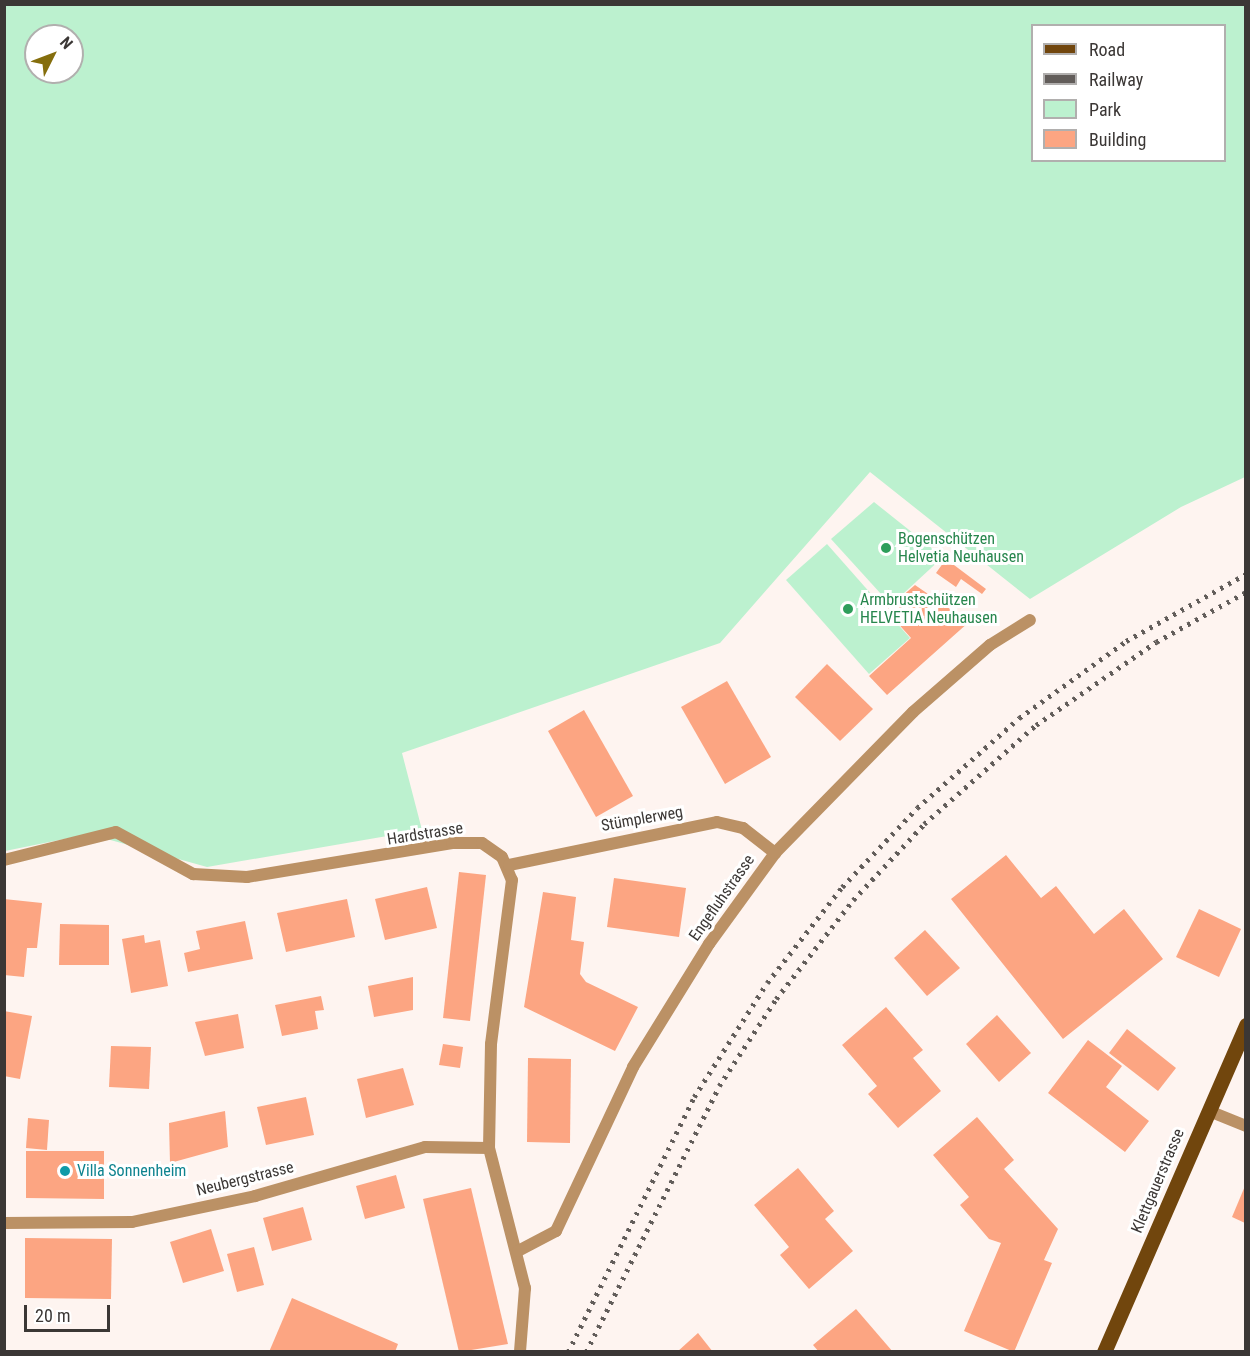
<!DOCTYPE html>
<html>
<head>
<meta charset="utf-8">
<style>
  body { margin:0 }
  #map { position:relative; width:1250px; height:1356px; overflow:hidden; background:#fef4f0; font-family:"Roboto Condensed",sans-serif }
  div>[style] { position:absolute }
  .green>* { inset:0; background:#bcf1cf }
  .building>* { inset:0; background:#fca582 }
  .minor>* { height:12px; margin:-6px; padding:0 6px; transform-origin:6px; border-radius:6px; background:#bb9165 }
  .primary>* { height:15px; margin:-7.5px; padding:0 7.5px; transform-origin:7.5px; border-radius:7.5px; background:#71460d }
  .rail>* { height:4.5px; margin-top:-2.25px; transform-origin:0; background:repeating-linear-gradient(90deg,#625d5a 0 3px,transparent 0 9px) }
  .dots>* { width:16px; height:16px; translate:-50% -50%; box-sizing:border-box; border:3px solid #fff; border-radius:50% }
  span { translate:-50% -50%; white-space:nowrap; text-align:center; line-height:1.15; -webkit-text-stroke:6px #fff; paint-order:stroke }
  .leisure-label { font-size:16px; color:#27864d }
  .left { translate:0 -50%; text-align:left }
  .street-label { font-size:16px; color:#3b3735 }
  .culture-label { font-size:16px; color:#0d838f }
  .frame { position:absolute; inset:0; border:6px solid #3b3735; pointer-events:none }
  .legend { position:absolute; left:1031px; top:24px; width:195px; height:138px; box-sizing:border-box; background:#fff; border:2px solid #b1afae; margin:0; padding:8px 10px; list-style:none; font-size:18px; color:#3b3735 }
  .legend li { display:flex; align-items:center; gap:12px; height:30px }
  .legend b { width:30px; border:2px solid #b1afae }
  .north { position:absolute; left:24px; top:24px; width:60px; height:60px; box-sizing:border-box; background:#fff; border:2px solid #b1afae; border-radius:50%; rotate:48deg; font-size:16px; font-weight:700; line-height:24px; text-align:center; color:#3b3735 }
  .north::after { content:''; display:block; margin:auto; width:21px; height:27px; background:#856e0d; clip-path:polygon(50% 0,100% 100%,50% 72%,0 100%) }
  .scale { position:absolute; left:24px; top:1305px; width:86px; height:27px; box-sizing:border-box; border:3px solid #3b3735; border-top:0; padding-left:8px; font-size:18px; line-height:21px; white-space:nowrap; color:#3b3735; -webkit-text-stroke:4px #fff; paint-order:stroke }
</style>
</head>
<body>
<div id="map">
  <div class="green">
    <i style="clip-path:polygon(evenodd,5px 5px,1245px 5px,1245px 477px,1181px 507px,1030px 599px,870px 472px,720px 643px,402px 753px,422px 830px,207px 867px,89px 834px,5px 851px,5px 5px,1032px 26px,1224px 26px,1224px 160px,1032px 160px,1032px 26px,5px 5px,36px 36px,72px 36px,72px 72px,36px 72px,36px 36px)"></i>
    <i style="clip-path:polygon(874px 502px,943px 557px,891px 605px,831px 539px)"></i>
    <i style="clip-path:polygon(827px 544px,910px 638px,869px 674px,786px 580px)"></i>
  </div>
  <div class="building">
    <i style="clip-path:polygon(946px 559px,986px 589px,982px 594px,961px 579px,956px 587px,936px 573px)"></i>
    <i style="clip-path:polygon(915px 585px,969px 622px,887px 695px,869px 676px,911px 638px,886px 610px)"></i>
    <i style="clip-path:polygon(827px 664px,873px 709px,840px 741px,795px 697px)"></i>
    <i style="clip-path:polygon(727px 681px,771px 757px,725px 784px,681px 707px)"></i>
    <i style="clip-path:polygon(584px 710px,633px 796px,596px 817px,548px 731px)"></i>
    <i style="clip-path:polygon(1006px 855px,1041px 898px,1056px 886px,1094px 934px,1124px 909px,1163px 959px,1063px 1039px,951px 899px)"></i>
    <i style="clip-path:polygon(459px 872px,486px 875px,470px 1021px,443px 1018px)"></i>
    <i style="clip-path:polygon(614px 878px,686px 888px,679px 937px,607px 927px)"></i>
    <i style="clip-path:polygon(427px 887px,437px 928px,385px 940px,375px 899px)"></i>
    <i style="clip-path:polygon(543px 892px,576px 897px,571px 940px,584px 942px,580px 974px,586px 982px,638px 1007px,615px 1051px,524px 1007px)"></i>
    <i style="clip-path:polygon(4px 899px,42px 903px,37px 948px,27px 948px,24px 977px,4px 975px)"></i>
    <i style="clip-path:polygon(347px 899px,355px 937px,286px 952px,277px 913px)"></i>
    <i style="clip-path:polygon(1199px 909px,1241px 929px,1219px 977px,1176px 957px)"></i>
    <i style="clip-path:polygon(245px 921px,253px 959px,188px 972px,184px 953px,200px 949px,196px 931px)"></i>
    <i style="clip-path:polygon(60px 924px,109px 925px,109px 965px,59px 965px)"></i>
    <i style="clip-path:polygon(925px 930px,960px 968px,927px 996px,894px 958px)"></i>
    <i style="clip-path:polygon(144px 935px,145px 943px,160px 940px,168px 986px,131px 993px,122px 939px)"></i>
    <i style="clip-path:polygon(413px 977px,413px 1010px,374px 1017px,368px 986px)"></i>
    <i style="clip-path:polygon(321px 996px,324px 1010px,315px 1011px,318px 1029px,282px 1036px,275px 1005px)"></i>
    <i style="clip-path:polygon(886px 1007px,923px 1050px,913px 1058px,941px 1091px,898px 1128px,868px 1094px,877px 1086px,842px 1045px)"></i>
    <i style="clip-path:polygon(4px 1011px,32px 1016px,20px 1079px,4px 1076px)"></i>
    <i style="clip-path:polygon(238px 1014px,244px 1048px,205px 1056px,195px 1022px)"></i>
    <i style="clip-path:polygon(997px 1015px,1031px 1053px,999px 1082px,966px 1044px)"></i>
    <i style="clip-path:polygon(1127px 1029px,1176px 1068px,1158px 1091px,1109px 1053px)"></i>
    <i style="clip-path:polygon(1088px 1040px,1122px 1066px,1106px 1087px,1149px 1121px,1125px 1152px,1048px 1093px)"></i>
    <i style="clip-path:polygon(443px 1044px,463px 1047px,460px 1068px,439px 1065px)"></i>
    <i style="clip-path:polygon(111px 1046px,151px 1047px,149px 1089px,109px 1087px)"></i>
    <i style="clip-path:polygon(528px 1058px,571px 1059px,570px 1143px,527px 1142px)"></i>
    <i style="clip-path:polygon(403px 1068px,414px 1105px,366px 1118px,357px 1079px)"></i>
    <i style="clip-path:polygon(306px 1097px,314px 1135px,266px 1145px,257px 1107px)"></i>
    <i style="clip-path:polygon(225px 1111px,228px 1147px,170px 1163px,169px 1123px)"></i>
    <i style="clip-path:polygon(977px 1117px,1014px 1160px,1004px 1169px,1058px 1229px,1044px 1260px,1052px 1263px,1014px 1352px,964px 1331px,1001px 1243px,989px 1239px,960px 1205px,969px 1197px,933px 1155px)"></i>
    <i style="clip-path:polygon(28px 1118px,49px 1120px,47px 1150px,26px 1148px)"></i>
    <i style="clip-path:polygon(26px 1151px,104px 1151px,104px 1199px,26px 1198px)"></i>
    <i style="clip-path:polygon(798px 1168px,834px 1211px,825px 1219px,853px 1251px,809px 1289px,780px 1255px,789px 1247px,754px 1205px)"></i>
    <i style="clip-path:polygon(396px 1175px,405px 1208px,365px 1219px,356px 1186px)"></i>
    <i style="clip-path:polygon(1245px 1186px,1245px 1223px,1232px 1217px)"></i>
    <i style="clip-path:polygon(471px 1188px,508px 1344px,459px 1352px,423px 1199px)"></i>
    <i style="clip-path:polygon(303px 1207px,312px 1240px,272px 1251px,263px 1218px)"></i>
    <i style="clip-path:polygon(211px 1229px,224px 1271px,183px 1283px,170px 1242px)"></i>
    <i style="clip-path:polygon(25px 1238px,112px 1239px,111px 1299px,25px 1298px)"></i>
    <i style="clip-path:polygon(254px 1247px,264px 1285px,237px 1292px,227px 1254px)"></i>
    <i style="clip-path:polygon(292px 1298px,398px 1344px,395px 1352px,269px 1352px)"></i>
    <i style="clip-path:polygon(856px 1309px,893px 1352px,819px 1352px,813px 1345px)"></i>
    <i style="clip-path:polygon(698px 1333px,713px 1352px,677px 1352px)"></i>
  </div>
  <div class="minor">
    <i style="left:4px;top:860px;width:115px;rotate:-14deg"></i>
    <i style="left:116px;top:832px;width:88px;rotate:28.6deg"></i>
    <i style="left:193px;top:874px;width:54px;rotate:3.2deg"></i>
    <i style="left:247px;top:877px;width:208px;rotate:-9.4deg"></i>
    <i style="left:452px;top:843px;width:30px"></i>
    <i style="left:482px;top:843px;width:24px;rotate:35deg"></i>
    <i style="left:502px;top:857px;width:25px;rotate:67deg"></i>
    <i style="left:512px;top:880px;width:165px;rotate:97.3deg"></i>
    <i style="left:491px;top:1044px;width:104px;rotate:91.1deg"></i>
    <i style="left:489px;top:1148px;width:145px;rotate:75.6deg"></i>
    <i style="left:525px;top:1288px;width:64px;rotate:94.5deg"></i>
    <i style="left:509px;top:865px;width:212px;rotate:-11.7deg"></i>
    <i style="left:717px;top:822px;width:27px;rotate:13deg"></i>
    <i style="left:743px;top:828px;width:41px;rotate:38deg"></i>
    <i style="left:1209px;top:1111px;width:40px;rotate:22deg"></i>
    <i style="left:4px;top:1223px;width:128px;rotate:-0.4deg"></i>
    <i style="left:132px;top:1222px;width:126px;rotate:-11.9deg"></i>
    <i style="left:255px;top:1196px;width:177px;rotate:-16.1deg"></i>
    <i style="left:425px;top:1147px;width:64px;rotate:0.9deg"></i>
    <i style="left:518px;top:1251px;width:43px;rotate:-27.8deg"></i>
    <i style="left:556px;top:1231px;width:181px;rotate:-64.8deg"></i>
    <i style="left:633px;top:1067px;width:145px;rotate:-58.3deg"></i>
    <i style="left:709px;top:944px;width:112px;rotate:-54deg"></i>
    <i style="left:775px;top:853px;width:197px;rotate:-45.6deg"></i>
    <i style="left:913px;top:712px;width:102px;rotate:-41deg"></i>
    <i style="left:990px;top:645px;width:47px;rotate:-32deg"></i>
  </div>
  <div class="primary">
    <i style="left:1104px;top:1352px;width:357px;rotate:-66.5deg"></i>
  </div>
  <div class="rail">
    <i style="left:568px;top:1352px;width:284px;rotate:-63.7deg"></i>
    <i style="left:694px;top:1097px;width:135px;rotate:-57.4deg"></i>
    <i style="left:767px;top:983px;width:122px;rotate:-52deg"></i>
    <i style="left:842px;top:887px;width:109px;rotate:-46.5deg"></i>
    <i style="left:917px;top:808px;width:136px;rotate:-41.4deg"></i>
    <i style="left:1019px;top:718px;width:132px;rotate:-35.7deg"></i>
    <i style="left:1126px;top:641px;width:137px;rotate:-29.2deg"></i>
    <i style="left:586px;top:1352px;width:297px;rotate:-63.4deg"></i>
    <i style="left:719px;top:1086px;width:104px;rotate:-56.8deg"></i>
    <i style="left:776px;top:999px;width:125px;rotate:-52.1deg"></i>
    <i style="left:853px;top:900px;width:104px;rotate:-46.9deg"></i>
    <i style="left:924px;top:824px;width:149px;rotate:-41.5deg"></i>
    <i style="left:1036px;top:725px;width:146px;rotate:-34.7deg"></i>
    <i style="left:1156px;top:642px;width:103px;rotate:-29.1deg"></i>
  </div>
  <div class="dots">
    <i style="left:886px;top:548px;background:#2e9e5b"></i>
    <i style="left:848px;top:609px;background:#2e9e5b"></i>
    <i style="left:65px;top:1171px;background:#0f9aa8"></i>
  </div>
  <div class="leisure-label">
    <span class="left" style="left:898px;top:548px">Bogenschützen<br>Helvetia Neuhausen</span>
    <span class="left" style="left:860px;top:609px">Armbrustschützen<br>HELVETIA Neuhausen</span>
  </div>
  <div class="street-label">
    <span style="left:642px;top:819px;rotate:-10deg">Stümplerweg</span>
    <span style="left:425px;top:834px;rotate:-9deg">Hardstrasse</span>
    <span style="left:722px;top:898px;rotate:-55deg">Engefluhstrasse</span>
    <span style="left:245px;top:1179px;rotate:-14deg">Neubergstrasse</span>
    <span style="left:1158px;top:1181px;rotate:-67deg">Klettgauerstrasse</span>
  </div>
  <div class="culture-label">
    <span class="left" style="left:77px;top:1171px">Villa Sonnenheim</span>
  </div>
  <div class="frame"></div>
  <ul class="legend">
  <li><b style="height:8px;background:#71460d"></b>Road</li>
  <li><b style="height:8px;background:#625d5a"></b>Railway</li>
  <li><b style="height:16px;background:#bcf1cf"></b>Park</li>
  <li><b style="height:16px;background:#fca582"></b>Building</li>
  </ul>
  <div class="north">N</div>
  <div class="scale">20 m</div>
</div>
</body>
</html>
